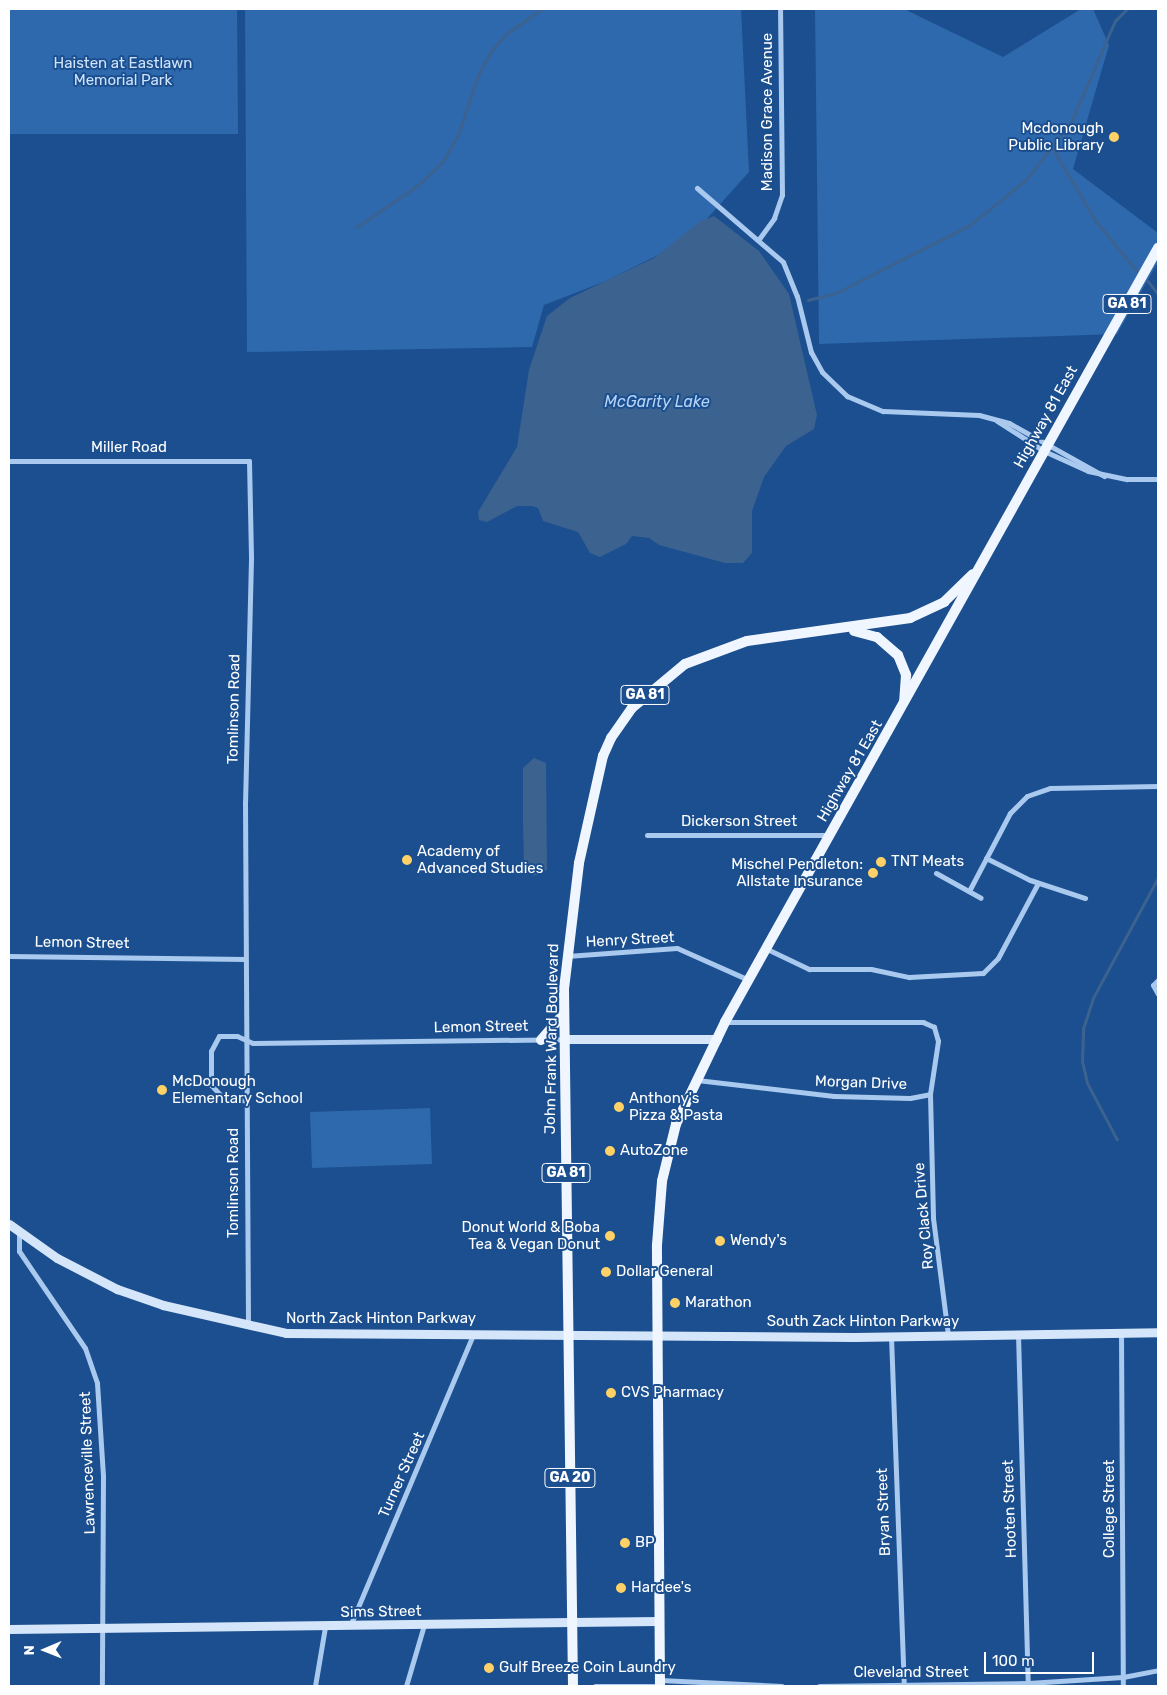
<!DOCTYPE html>
<html>
<head>
<meta charset="utf-8">
<style>
  body { margin:0 }
  #map { position:relative; width:1167px; height:1695px; overflow:hidden; background:#1b4f8f; font-family:Rubik,sans-serif }
  div>[style] { position:absolute }
  .green>* { inset:0; background:#2e69ad }
  .water>* { inset:0; background:#3c6290 }
  .stream>* { height:2.5px; margin:-1.25px; padding:0 1.25px; transform-origin:1.25px; border-radius:1.25px; background:#3c6290 }
  .street>* { height:5px; margin:-2.5px; padding:0 2.5px; transform-origin:2.5px; border-radius:2.5px; background:#a9c9ee }
  .secondary>* { height:9px; margin:-4.5px; padding:0 4.5px; transform-origin:4.5px; border-radius:4.5px; background:#d6e6fa }
  .primary>* { height:10px; margin:-5px; padding:0 5px; transform-origin:5px; border-radius:5px; background:#f0f6ff }
  .dots>* { width:14px; height:14px; translate:-50% -50%; box-sizing:border-box; border:2px solid #1b4f8f; border-radius:50% }
  span { translate:-50% -50%; white-space:nowrap; text-align:center; line-height:1.15; -webkit-text-stroke:4px #1b4f8f; paint-order:stroke }
  .shield-label span { padding:1px 4px; background:#1b4f8f; border:1px solid; border-radius:4px; -webkit-text-stroke-width:0 }
  .shield-label { font-size:14px; color:#fff; font-weight:700 }
  .park-label { font-size:15px; color:#cfe3fa }
  .street-label { font-size:15px; color:#fff }
  .poi-label { font-size:15px; color:#fff }
  .right { translate:-100% -50%; text-align:right }
  .left { translate:0 -50%; text-align:left }
  .water-label { font-size:16px; color:#b5d3f5; font-style:italic }
  .frame { position:absolute; inset:0; border:10px solid #fff; pointer-events:none }
  .north { position:absolute; left:20px; top:1625px; width:50px; height:50px; -webkit-text-stroke:4px #1b4f8f; paint-order:stroke; rotate:269deg; font-size:14px; font-weight:700; line-height:20px; text-align:center; color:#fff }
  .north::after { content:''; display:block; margin:auto; width:18px; height:22px; background:#fff; clip-path:polygon(50% 0,100% 100%,50% 72%,0 100%) }
  .scale { position:absolute; left:984px; top:1652px; width:110px; height:22px; box-sizing:border-box; border:2px solid #fff; border-top:0; padding-left:6px; font-size:15px; line-height:18px; white-space:nowrap; color:#fff; -webkit-text-stroke:4px #1b4f8f; paint-order:stroke }
</style>
</head>
<body>
<div id="map">
  <div class="green">
    <i style="clip-path:polygon(9px 9px,237px 9px,238px 134px,9px 134px)"></i>
    <i style="clip-path:polygon(245px 9px,741px 9px,749px 172px,688px 240px,606px 281px,544px 305px,532px 347px,247px 352px)"></i>
    <i style="clip-path:polygon(815px 9px,904px 9px,1003px 57px,1081px 9px,1093px 9px,1109px 45px,1073px 169px,1158px 233px,1158px 262px,1117px 334px,819px 344px)"></i>
    <i style="clip-path:polygon(430px 1108px,432px 1164px,312px 1168px,310px 1112px)"></i>
  </div>
  <div class="water">
    <i style="clip-path:polygon(714px 216px,759px 251px,789px 294px,817px 415px,814px 429px,786px 446px,764px 477px,752px 511px,752px 553px,743px 563px,725px 563px,659px 545px,649px 538px,632px 536px,626px 544px,600px 557px,590px 553px,578px 532px,543px 521px,538px 508px,532px 506px,517px 506px,487px 522px,479px 520px,478px 512px,517px 447px,529px 370px,547px 316px,570px 298px,654px 258px,701px 221px)"></i>
    <i style="clip-path:polygon(534px 758px,546px 763px,547px 870px,534px 876px,524px 867px,523px 823px,523px 768px)"></i>
  </div>
  <div class="stream">
    <i style="left:1051px;top:145px;width:88px;rotate:59.4deg"></i>
    <i style="left:1096px;top:221px;width:65px;rotate:50.6deg"></i>
    <i style="left:357px;top:227px;width:74px;rotate:-34.5deg"></i>
    <i style="left:418px;top:185px;width:33px;rotate:-43deg"></i>
    <i style="left:442px;top:163px;width:32px;rotate:-60deg"></i>
    <i style="left:458px;top:135px;width:65px;rotate:-71.3deg"></i>
    <i style="left:479px;top:73px;width:26px;rotate:-61deg"></i>
    <i style="left:492px;top:50px;width:21px;rotate:-49deg"></i>
    <i style="left:506px;top:34px;width:44px;rotate:-34.8deg"></i>
    <i style="left:1148px;top:281px;width:16px;rotate:52deg"></i>
    <i style="left:808px;top:300px;width:29px;rotate:-14deg"></i>
    <i style="left:836px;top:293px;width:150px;rotate:-26.9deg"></i>
    <i style="left:970px;top:225px;width:72px;rotate:-38.8deg"></i>
    <i style="left:1026px;top:180px;width:73px;rotate:-52.2deg"></i>
    <i style="left:1071px;top:122px;width:110px;rotate:-66.5deg"></i>
    <i style="left:1115px;top:21px;width:17px;rotate:-45deg"></i>
    <i style="left:1117px;top:1140px;width:64px;rotate:-117.8deg"></i>
    <i style="left:1087px;top:1083px;width:22px;rotate:-103deg"></i>
    <i style="left:1082px;top:1062px;width:33px;rotate:-88deg"></i>
    <i style="left:1083px;top:1029px;width:33px;rotate:-72deg"></i>
    <i style="left:1093px;top:998px;width:136px;rotate:-61.6deg"></i>
  </div>
  <div class="street">
    <i style="left:697px;top:188px;width:113px;rotate:40.7deg"></i>
    <i style="left:783px;top:262px;width:37px;rotate:68deg"></i>
    <i style="left:797px;top:296px;width:58px;rotate:76deg"></i>
    <i style="left:811px;top:352px;width:23px;rotate:61deg"></i>
    <i style="left:822px;top:372px;width:35px;rotate:44deg"></i>
    <i style="left:847px;top:396px;width:39px;rotate:23deg"></i>
    <i style="left:883px;top:411px;width:96px;rotate:2.4deg"></i>
    <i style="left:979px;top:415px;width:31px;rotate:15deg"></i>
    <i style="left:1009px;top:423px;width:109px;rotate:29.2deg"></i>
    <i style="left:759px;top:239px;width:26px;rotate:-54deg"></i>
    <i style="left:774px;top:218px;width:24px;rotate:-71deg"></i>
    <i style="left:782px;top:195px;width:186px;rotate:-90.6deg"></i>
    <i style="left:997px;top:421px;width:56px;rotate:32.6deg"></i>
    <i style="left:1044px;top:451px;width:48px;rotate:24.4deg"></i>
    <i style="left:1088px;top:471px;width:40px;rotate:12deg"></i>
    <i style="left:1127px;top:479px;width:31px"></i>
    <i style="left:9px;top:461px;width:240px"></i>
    <i style="left:249px;top:461px;width:98px;rotate:88.8deg"></i>
    <i style="left:251px;top:559px;width:243px;rotate:91.4deg"></i>
    <i style="left:245px;top:802px;width:523px;rotate:89.67deg"></i>
    <i style="left:647px;top:835px;width:182px"></i>
    <i style="left:986px;top:858px;width:49px;rotate:26.6deg"></i>
    <i style="left:1030px;top:880px;width:58px;rotate:18.1deg"></i>
    <i style="left:936px;top:873px;width:51px;rotate:29.1deg"></i>
    <i style="left:969px;top:891px;width:88px;rotate:-62.3deg"></i>
    <i style="left:1010px;top:813px;width:24px;rotate:-45deg"></i>
    <i style="left:1027px;top:796px;width:24px;rotate:-19deg"></i>
    <i style="left:1050px;top:788px;width:108px;rotate:-1.1deg"></i>
    <i style="left:767px;top:949px;width:47px;rotate:25.5deg"></i>
    <i style="left:809px;top:969px;width:62px"></i>
    <i style="left:871px;top:969px;width:39px;rotate:12deg"></i>
    <i style="left:909px;top:977px;width:74px;rotate:-3.1deg"></i>
    <i style="left:983px;top:973px;width:21px;rotate:-45deg"></i>
    <i style="left:998px;top:958px;width:85px;rotate:-61.9deg"></i>
    <i style="left:9px;top:956px;width:236px;rotate:0.7deg"></i>
    <i style="left:567px;top:956px;width:110px;rotate:-4.2deg"></i>
    <i style="left:677px;top:948px;width:79px;rotate:24deg"></i>
    <i style="left:1158px;top:980px;width:7px;rotate:135deg"></i>
    <i style="left:1153px;top:985px;width:10px;rotate:61deg"></i>
    <i style="left:697px;top:1080px;width:138px;rotate:6.7deg"></i>
    <i style="left:834px;top:1096px;width:76px;rotate:1.5deg"></i>
    <i style="left:910px;top:1098px;width:20px;rotate:-11deg"></i>
    <i style="left:930px;top:1094px;width:54px;rotate:-81.4deg"></i>
    <i style="left:938px;top:1041px;width:15px;rotate:-106deg"></i>
    <i style="left:934px;top:1027px;width:12px;rotate:-156deg"></i>
    <i style="left:923px;top:1022px;width:197px;rotate:180deg"></i>
    <i style="left:930px;top:1094px;width:124px;rotate:88.6deg"></i>
    <i style="left:933px;top:1218px;width:118px;rotate:82.7deg"></i>
    <i style="left:246px;top:1100px;width:20px;rotate:177deg"></i>
    <i style="left:226px;top:1101px;width:22px;rotate:-133deg"></i>
    <i style="left:211px;top:1085px;width:34px;rotate:-90deg"></i>
    <i style="left:211px;top:1051px;width:17px;rotate:-62deg"></i>
    <i style="left:219px;top:1036px;width:18px"></i>
    <i style="left:237px;top:1036px;width:17px;rotate:24deg"></i>
    <i style="left:253px;top:1043px;width:311px;rotate:-0.7deg"></i>
    <i style="left:19px;top:1231px;width:20px;rotate:90deg"></i>
    <i style="left:19px;top:1251px;width:117px;rotate:55.8deg"></i>
    <i style="left:85px;top:1348px;width:37px;rotate:71deg"></i>
    <i style="left:97px;top:1383px;width:92px;rotate:86.3deg"></i>
    <i style="left:103px;top:1475px;width:211px;rotate:90.3deg"></i>
    <i style="left:1121px;top:1332px;width:354px;rotate:89.7deg"></i>
    <i style="left:1018px;top:1334px;width:349px;rotate:88.4deg"></i>
    <i style="left:891px;top:1336px;width:350px;rotate:87.9deg"></i>
    <i style="left:350px;top:1626px;width:318px;rotate:-67.1deg"></i>
    <i style="left:660px;top:1680px;width:122px;rotate:2.8deg"></i>
    <i style="left:315px;top:1686px;width:60px;rotate:-80.4deg"></i>
    <i style="left:406px;top:1686px;width:64px;rotate:-73.6deg"></i>
    <i style="left:595px;top:1686px;width:65px"></i>
    <i style="left:819px;top:1686px;width:209px;rotate:-0.8deg"></i>
    <i style="left:1028px;top:1683px;width:95px;rotate:-3.6deg"></i>
    <i style="left:1123px;top:1677px;width:36px;rotate:-11deg"></i>
  </div>
  <div class="secondary">
    <i style="left:564px;top:1039px;width:153px"></i>
    <i style="left:9px;top:1224px;width:59px;rotate:35.3deg"></i>
    <i style="left:57px;top:1258px;width:68px;rotate:27.3deg"></i>
    <i style="left:117px;top:1289px;width:49px;rotate:19.2deg"></i>
    <i style="left:163px;top:1305px;width:126px;rotate:12.8deg"></i>
    <i style="left:286px;top:1333px;width:568px;rotate:0.4deg"></i>
    <i style="left:854px;top:1337px;width:304px;rotate:-0.9deg"></i>
    <i style="left:9px;top:1629px;width:650px;rotate:-0.71deg"></i>
  </div>
  <div class="primary">
    <i style="left:854px;top:631px;width:24px;rotate:15deg"></i>
    <i style="left:877px;top:637px;width:28px;rotate:41deg"></i>
    <i style="left:898px;top:655px;width:22px;rotate:68deg"></i>
    <i style="left:906px;top:675px;width:26px;rotate:94deg"></i>
    <i style="left:541px;top:1040px;width:35px;rotate:-49deg"></i>
    <i style="left:573px;top:1686px;width:697px;rotate:-90.74deg"></i>
    <i style="left:564px;top:989px;width:127px;rotate:-83.2deg"></i>
    <i style="left:579px;top:863px;width:110px;rotate:-77.4deg"></i>
    <i style="left:603px;top:756px;width:20px;rotate:-66deg"></i>
    <i style="left:611px;top:738px;width:37px;rotate:-55deg"></i>
    <i style="left:632px;top:708px;width:69px;rotate:-39.7deg"></i>
    <i style="left:685px;top:664px;width:66px;rotate:-20.4deg"></i>
    <i style="left:747px;top:641px;width:165px;rotate:-8deg"></i>
    <i style="left:910px;top:618px;width:38px;rotate:-25deg"></i>
    <i style="left:944px;top:602px;width:40px;rotate:-44deg"></i>
    <i style="left:660px;top:1686px;width:441px;rotate:-90.4deg"></i>
    <i style="left:657px;top:1245px;width:64px;rotate:-85.5deg"></i>
    <i style="left:662px;top:1181px;width:59px;rotate:-76.2deg"></i>
    <i style="left:676px;top:1124px;width:113px;rotate:-64.3deg"></i>
    <i style="left:725px;top:1022px;width:887px;rotate:-60.78deg"></i>
  </div>
  <div class="dots">
    <i style="left:1114px;top:137px;background:#ffd166"></i>
    <i style="left:407px;top:860px;background:#ffd166"></i>
    <i style="left:881px;top:862px;background:#ffd166"></i>
    <i style="left:873px;top:873px;background:#ffd166"></i>
    <i style="left:162px;top:1090px;background:#ffd166"></i>
    <i style="left:619px;top:1107px;background:#ffd166"></i>
    <i style="left:610px;top:1151px;background:#ffd166"></i>
    <i style="left:610px;top:1236px;background:#ffd166"></i>
    <i style="left:720px;top:1241px;background:#ffd166"></i>
    <i style="left:606px;top:1272px;background:#ffd166"></i>
    <i style="left:675px;top:1303px;background:#ffd166"></i>
    <i style="left:611px;top:1393px;background:#ffd166"></i>
    <i style="left:625px;top:1543px;background:#ffd166"></i>
    <i style="left:621px;top:1588px;background:#ffd166"></i>
    <i style="left:489px;top:1668px;background:#ffd166"></i>
  </div>
  <div class="shield-label">
    <span style="left:1127px;top:304px">GA 81</span>
    <span style="left:645px;top:695px">GA 81</span>
    <span style="left:566px;top:1173px">GA 81</span>
    <span style="left:570px;top:1478px">GA 20</span>
  </div>
  <div class="park-label">
    <span style="left:123px;top:72px">Haisten at Eastlawn<br>Memorial Park</span>
  </div>
  <div class="street-label">
    <span style="left:768px;top:112px;rotate:-90deg">Madison Grace Avenue</span>
    <span style="left:1046px;top:417px;rotate:-61deg">Highway 81 East</span>
    <span style="left:129px;top:448px">Miller Road</span>
    <span style="left:234px;top:709px;rotate:-89deg">Tomlinson Road</span>
    <span style="left:850px;top:771px;rotate:-60deg">Highway 81 East</span>
    <span style="left:739px;top:822px">Dickerson Street</span>
    <span style="left:630px;top:940px;rotate:-3deg">Henry Street</span>
    <span style="left:82px;top:943px;rotate:1deg">Lemon Street</span>
    <span style="left:481px;top:1027px;rotate:-1deg">Lemon Street</span>
    <span style="left:552px;top:1039px;rotate:-89deg">John Frank Ward Boulevard</span>
    <span style="left:861px;top:1083px;rotate:2deg">Morgan Drive</span>
    <span style="left:234px;top:1183px;rotate:-90deg">Tomlinson Road</span>
    <span style="left:924px;top:1216px;rotate:-95deg">Roy Clack Drive</span>
    <span style="left:381px;top:1319px">North Zack Hinton Parkway</span>
    <span style="left:863px;top:1322px">South Zack Hinton Parkway</span>
    <span style="left:88px;top:1463px;rotate:-92deg">Lawrenceville Street</span>
    <span style="left:402px;top:1475px;rotate:-66deg">Turner Street</span>
    <span style="left:1010px;top:1509px;rotate:-92deg">Hooten Street</span>
    <span style="left:1110px;top:1509px;rotate:-90deg">College Street</span>
    <span style="left:884px;top:1512px;rotate:-92deg">Bryan Street</span>
    <span style="left:381px;top:1612px;rotate:-1deg">Sims Street</span>
    <span style="left:911px;top:1673px">Cleveland Street</span>
  </div>
  <div class="poi-label">
    <span class="right" style="left:1104px;top:137px">Mcdonough<br>Public Library</span>
    <span class="left" style="left:417px;top:860px">Academy of<br>Advanced Studies</span>
    <span class="left" style="left:891px;top:862px">TNT Meats</span>
    <span class="right" style="left:863px;top:873px">Mischel Pendleton:<br>Allstate Insurance</span>
    <span class="left" style="left:172px;top:1090px">McDonough<br>Elementary School</span>
    <span class="left" style="left:629px;top:1107px">Anthony's<br>Pizza &amp; Pasta</span>
    <span class="left" style="left:620px;top:1151px">AutoZone</span>
    <span class="right" style="left:600px;top:1236px">Donut World &amp; Boba<br>Tea &amp; Vegan Donut</span>
    <span class="left" style="left:730px;top:1241px">Wendy's</span>
    <span class="left" style="left:616px;top:1272px">Dollar General</span>
    <span class="left" style="left:685px;top:1303px">Marathon</span>
    <span class="left" style="left:621px;top:1393px">CVS Pharmacy</span>
    <span class="left" style="left:635px;top:1543px">BP</span>
    <span class="left" style="left:631px;top:1588px">Hardee's</span>
    <span class="left" style="left:499px;top:1668px">Gulf Breeze Coin Laundry</span>
  </div>
  <div class="water-label">
    <span style="left:657px;top:402px">McGarity Lake</span>
  </div>
  <div class="frame"></div>
  <div class="north">N</div>
  <div class="scale">100 m</div>
</div>
</body>
</html>
